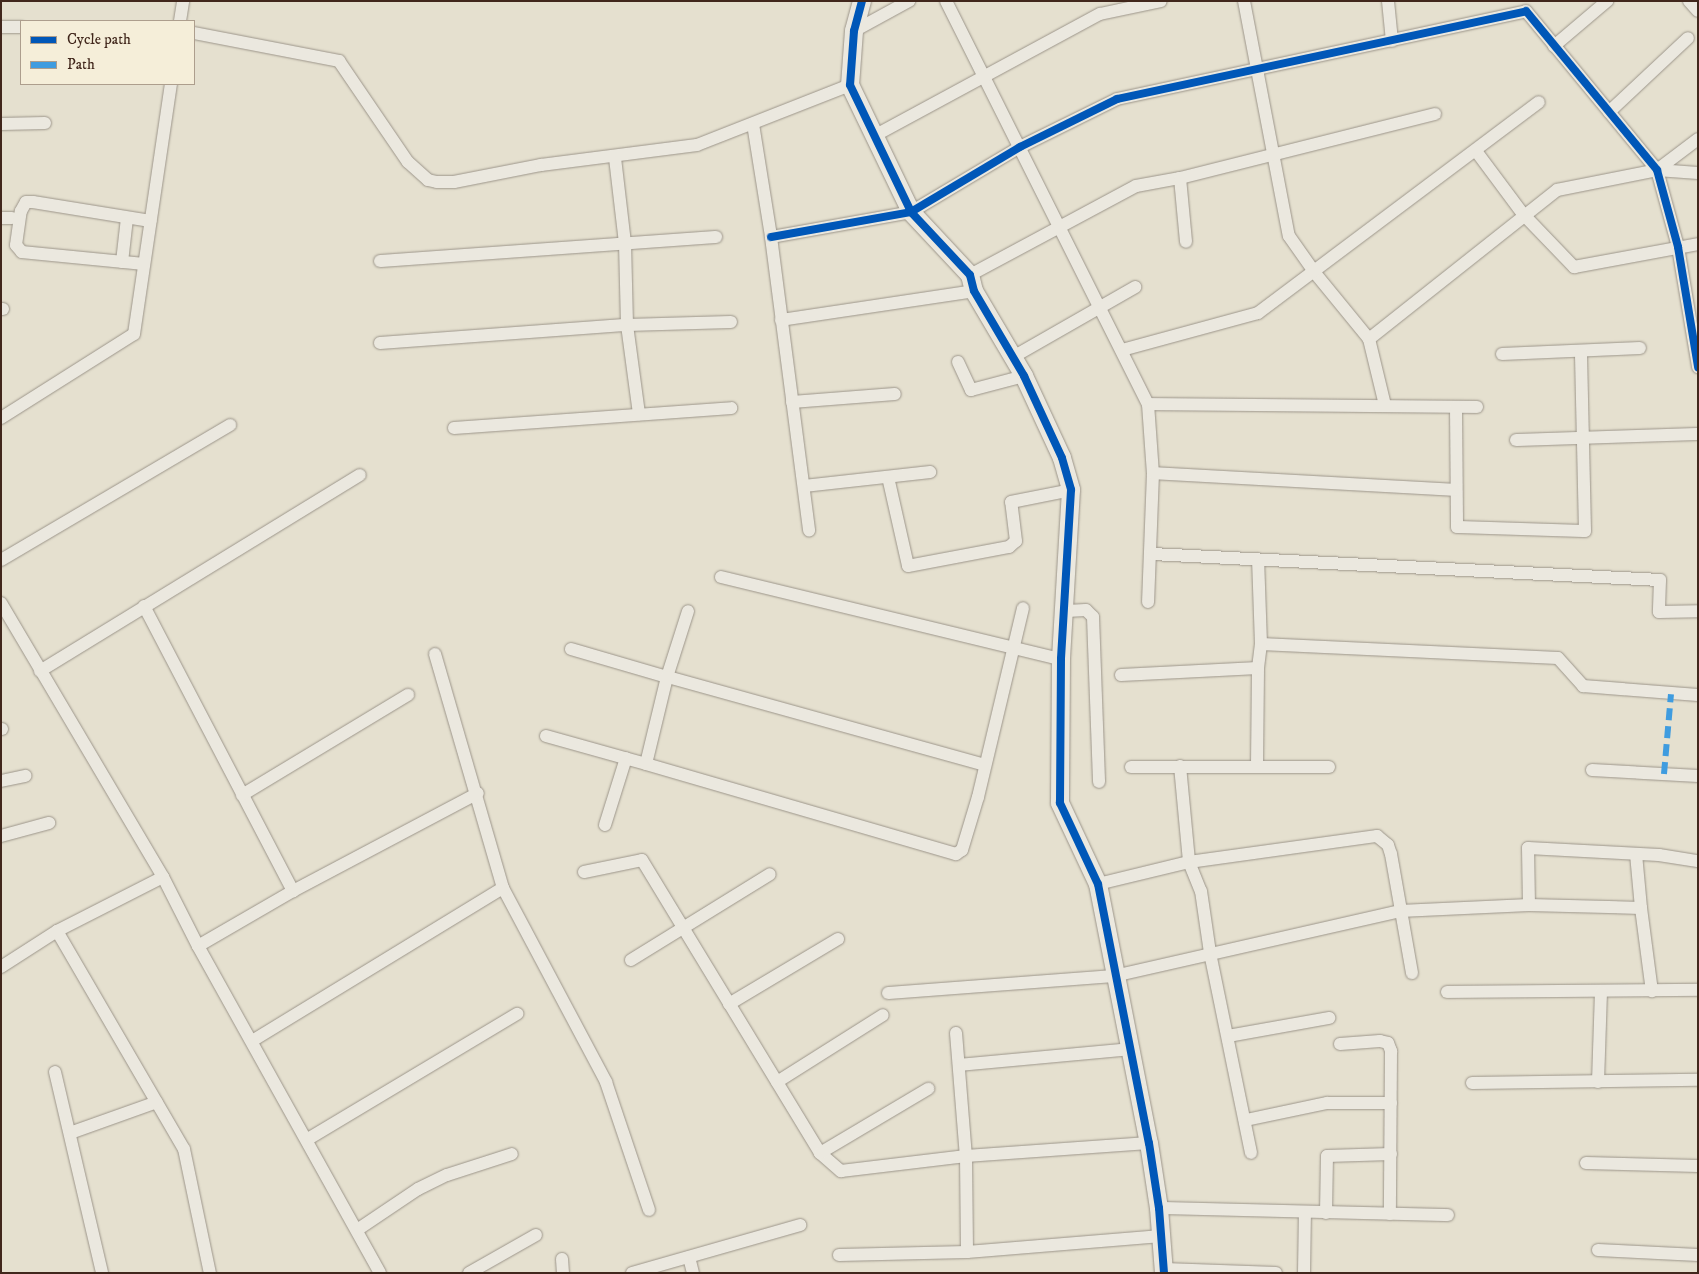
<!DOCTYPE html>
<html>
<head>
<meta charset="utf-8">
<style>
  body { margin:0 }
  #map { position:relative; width:1699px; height:1274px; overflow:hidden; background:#e5e0cf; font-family:"IM FELL DW Pica",serif }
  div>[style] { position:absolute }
  .roads { filter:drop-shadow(0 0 1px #9c958a) drop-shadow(0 0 1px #9c958a) }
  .street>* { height:12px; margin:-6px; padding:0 6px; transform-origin:6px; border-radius:6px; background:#ebe8df }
  .secondary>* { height:18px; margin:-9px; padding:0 9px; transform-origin:9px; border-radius:9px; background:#ebe8df }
  .quiet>* { height:6px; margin-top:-3px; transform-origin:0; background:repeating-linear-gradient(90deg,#3f9cdf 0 12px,transparent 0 18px) }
  .cycleway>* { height:8px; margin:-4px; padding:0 4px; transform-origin:4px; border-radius:4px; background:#0057b8 }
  span { translate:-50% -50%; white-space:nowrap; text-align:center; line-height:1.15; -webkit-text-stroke:4px #f5eed9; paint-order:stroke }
  .frame { position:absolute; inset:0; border:2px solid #41271c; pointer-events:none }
  .legend { position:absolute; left:20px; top:20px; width:175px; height:65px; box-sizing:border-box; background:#f5eed9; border:1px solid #ad9e8d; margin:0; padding:6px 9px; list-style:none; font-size:15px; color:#41271c }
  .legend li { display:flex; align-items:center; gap:10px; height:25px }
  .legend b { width:25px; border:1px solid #ad9e8d }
</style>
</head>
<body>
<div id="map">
  <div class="roads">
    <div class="street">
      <i style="left:946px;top:1px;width:451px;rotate:63.4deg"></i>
      <i style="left:1148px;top:404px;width:69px;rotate:85.9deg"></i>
      <i style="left:1153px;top:473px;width:129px;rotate:92.2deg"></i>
      <i style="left:1244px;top:1px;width:239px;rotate:79.2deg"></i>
      <i style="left:1289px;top:236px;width:45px;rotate:54.9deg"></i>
      <i style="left:1315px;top:273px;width:85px;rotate:50.7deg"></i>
      <i style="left:1369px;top:339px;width:68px;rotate:76.4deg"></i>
      <i style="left:1388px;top:1px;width:40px;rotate:84.3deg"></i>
      <i style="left:1689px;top:1px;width:13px;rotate:48deg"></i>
      <i style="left:180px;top:21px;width:20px;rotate:-81deg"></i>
      <i style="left:1px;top:27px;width:20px"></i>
      <i style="left:854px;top:31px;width:63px;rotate:-28.6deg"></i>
      <i style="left:194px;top:33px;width:148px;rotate:10.9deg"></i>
      <i style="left:339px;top:61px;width:122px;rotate:55.7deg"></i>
      <i style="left:408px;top:162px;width:27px;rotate:42deg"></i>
      <i style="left:428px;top:180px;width:9px;rotate:13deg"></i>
      <i style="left:437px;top:182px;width:17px"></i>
      <i style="left:454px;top:182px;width:89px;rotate:-11.1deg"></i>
      <i style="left:541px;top:165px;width:157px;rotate:-7.3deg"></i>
      <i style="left:697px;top:145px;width:164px;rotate:-21.4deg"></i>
      <i style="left:1554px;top:46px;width:70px;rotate:-40.3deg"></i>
      <i style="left:1609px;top:112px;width:108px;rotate:-43.1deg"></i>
      <i style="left:1px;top:124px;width:44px;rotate:-1.3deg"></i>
      <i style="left:753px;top:124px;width:114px;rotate:80.9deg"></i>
      <i style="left:771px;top:237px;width:296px;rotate:82.6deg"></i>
      <i style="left:874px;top:136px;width:257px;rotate:-28.4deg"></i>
      <i style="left:1100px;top:14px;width:62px;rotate:-12deg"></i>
      <i style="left:1476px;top:151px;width:79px;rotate:53.3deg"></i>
      <i style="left:1523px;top:214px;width:74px;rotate:46.1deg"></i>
      <i style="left:1574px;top:267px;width:126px;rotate:-10.5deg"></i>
      <i style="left:615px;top:158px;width:86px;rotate:83.3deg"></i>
      <i style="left:625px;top:243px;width:82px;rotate:88.6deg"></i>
      <i style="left:627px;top:325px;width:90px;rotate:82.3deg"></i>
      <i style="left:1657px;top:170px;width:41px;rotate:4.2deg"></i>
      <i style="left:1180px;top:178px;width:64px;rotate:84.6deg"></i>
      <i style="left:1px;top:218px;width:11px"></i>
      <i style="left:771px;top:237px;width:142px;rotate:-10.1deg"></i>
      <i style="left:911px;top:212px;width:127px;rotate:-30.8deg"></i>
      <i style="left:1020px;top:147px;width:108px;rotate:-26.3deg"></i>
      <i style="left:1117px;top:99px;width:418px;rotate:-12.1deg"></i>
      <i style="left:1526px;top:11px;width:206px;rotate:50.5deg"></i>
      <i style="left:1657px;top:170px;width:80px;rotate:74.7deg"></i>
      <i style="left:1678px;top:247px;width:122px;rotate:80.5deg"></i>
      <i style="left:380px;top:261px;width:337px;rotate:-4.1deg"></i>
      <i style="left:122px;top:262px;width:44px;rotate:-83.5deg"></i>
      <i style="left:144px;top:264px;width:123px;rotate:-174.4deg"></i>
      <i style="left:22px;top:252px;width:9px;rotate:-131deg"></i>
      <i style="left:16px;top:245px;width:34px;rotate:-82deg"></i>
      <i style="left:21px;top:211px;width:10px;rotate:-61deg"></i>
      <i style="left:26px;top:202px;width:7px"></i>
      <i style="left:33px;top:202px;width:119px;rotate:9.2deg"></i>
      <i style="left:970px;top:275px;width:188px;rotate:-28.2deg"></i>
      <i style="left:1136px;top:186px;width:45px;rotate:-10.3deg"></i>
      <i style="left:1180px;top:178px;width:263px;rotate:-14.1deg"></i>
      <i style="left:1px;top:309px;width:2px"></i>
      <i style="left:781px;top:320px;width:195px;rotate:-8.5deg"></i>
      <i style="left:1369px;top:339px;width:240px;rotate:-38.4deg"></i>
      <i style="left:1557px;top:190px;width:102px;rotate:-11.3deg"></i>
      <i style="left:1657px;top:170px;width:51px;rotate:-37.1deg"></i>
      <i style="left:380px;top:343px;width:248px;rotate:-4.2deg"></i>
      <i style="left:627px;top:325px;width:104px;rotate:-1.7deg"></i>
      <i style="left:1122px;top:350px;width:141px;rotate:-15.2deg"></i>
      <i style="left:1258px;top:313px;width:351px;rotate:-36.9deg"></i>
      <i style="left:1502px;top:354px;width:138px;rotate:-2.5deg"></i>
      <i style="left:1013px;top:357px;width:141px;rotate:-29.8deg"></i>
      <i style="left:958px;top:362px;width:31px;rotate:65deg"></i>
      <i style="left:971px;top:390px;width:55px;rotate:-14.8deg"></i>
      <i style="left:792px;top:402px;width:103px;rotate:-4.4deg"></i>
      <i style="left:1148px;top:404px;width:329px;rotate:0.5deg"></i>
      <i style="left:1456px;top:407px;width:120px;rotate:89.5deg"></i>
      <i style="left:1457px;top:527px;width:128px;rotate:1.8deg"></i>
      <i style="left:1585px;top:531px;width:179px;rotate:-91.3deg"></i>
      <i style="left:1px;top:418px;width:157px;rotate:-32.3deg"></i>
      <i style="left:134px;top:334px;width:253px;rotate:-81.6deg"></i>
      <i style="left:454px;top:428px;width:278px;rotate:-4.1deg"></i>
      <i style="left:1516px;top:440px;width:182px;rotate:-1.9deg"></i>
      <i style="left:1153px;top:473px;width:303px;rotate:3.2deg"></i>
      <i style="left:888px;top:477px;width:91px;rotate:77.3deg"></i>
      <i style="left:908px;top:566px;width:103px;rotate:-10.7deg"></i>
      <i style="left:1009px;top:547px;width:9px;rotate:-41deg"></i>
      <i style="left:1016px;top:541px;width:39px;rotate:-97deg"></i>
      <i style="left:1011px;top:502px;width:61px;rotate:-11.3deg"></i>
      <i style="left:804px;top:486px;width:127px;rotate:-6.3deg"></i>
      <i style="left:1152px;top:554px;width:509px;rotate:2.93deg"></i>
      <i style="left:1660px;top:580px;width:32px;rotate:92deg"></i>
      <i style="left:1659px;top:612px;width:39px;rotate:-1deg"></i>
      <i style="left:1px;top:560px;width:266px;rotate:-30.5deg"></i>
      <i style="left:721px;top:577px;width:350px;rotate:13.6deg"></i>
      <i style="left:1px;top:603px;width:318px;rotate:59.4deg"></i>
      <i style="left:163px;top:877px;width:77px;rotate:63.1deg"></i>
      <i style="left:198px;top:946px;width:374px;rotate:60.9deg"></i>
      <i style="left:144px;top:606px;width:322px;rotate:62.4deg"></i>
      <i style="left:1066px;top:611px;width:20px;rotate:-3deg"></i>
      <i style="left:1086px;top:610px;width:10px;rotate:45deg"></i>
      <i style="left:1093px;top:617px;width:165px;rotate:87.9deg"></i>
      <i style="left:1261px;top:644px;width:297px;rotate:2.7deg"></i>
      <i style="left:1558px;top:658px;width:38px;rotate:48deg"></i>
      <i style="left:1583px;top:686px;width:115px;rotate:4.5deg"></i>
      <i style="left:571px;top:649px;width:100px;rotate:16.3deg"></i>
      <i style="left:667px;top:677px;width:69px;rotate:-72.3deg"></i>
      <i style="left:435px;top:654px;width:244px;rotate:73.8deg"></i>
      <i style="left:503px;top:888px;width:220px;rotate:62deg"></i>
      <i style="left:606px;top:1082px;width:135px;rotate:71.4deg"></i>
      <i style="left:40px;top:671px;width:375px;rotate:-31.5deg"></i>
      <i style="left:1121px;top:675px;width:137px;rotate:-2.9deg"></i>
      <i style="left:1px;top:729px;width:1px"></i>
      <i style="left:546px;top:736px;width:104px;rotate:15.6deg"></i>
      <i style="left:985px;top:765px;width:330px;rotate:-164.5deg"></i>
      <i style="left:667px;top:677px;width:89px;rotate:103.6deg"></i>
      <i style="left:646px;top:764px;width:323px;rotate:16.2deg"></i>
      <i style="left:956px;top:854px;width:7px;rotate:-34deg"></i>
      <i style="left:962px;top:850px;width:55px;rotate:-73.2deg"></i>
      <i style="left:978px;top:797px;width:194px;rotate:-76.6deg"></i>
      <i style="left:1257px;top:765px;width:97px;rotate:-89.4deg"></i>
      <i style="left:1258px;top:668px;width:24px;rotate:-83deg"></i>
      <i style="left:1261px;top:644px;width:84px;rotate:-92deg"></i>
      <i style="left:1180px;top:766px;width:96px;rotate:84.6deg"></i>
      <i style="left:1189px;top:862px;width:31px;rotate:68deg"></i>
      <i style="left:1201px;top:891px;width:63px;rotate:81.7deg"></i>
      <i style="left:1210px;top:953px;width:204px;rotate:78.4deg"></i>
      <i style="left:1131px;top:767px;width:198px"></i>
      <i style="left:1592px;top:770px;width:106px;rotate:3.2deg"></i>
      <i style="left:1px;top:781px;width:25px;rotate:-12deg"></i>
      <i style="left:242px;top:795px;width:194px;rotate:-31.1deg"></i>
      <i style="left:605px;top:825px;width:70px;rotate:-72.6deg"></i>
      <i style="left:1px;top:836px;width:50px;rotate:-15.2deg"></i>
      <i style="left:1636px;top:854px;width:54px;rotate:84.7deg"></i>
      <i style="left:584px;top:872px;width:59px;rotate:-11.7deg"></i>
      <i style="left:642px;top:860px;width:343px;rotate:58.7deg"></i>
      <i style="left:820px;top:1153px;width:28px;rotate:41deg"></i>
      <i style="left:841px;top:1171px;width:126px;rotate:-6.8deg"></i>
      <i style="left:966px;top:1156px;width:183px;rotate:-4.1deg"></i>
      <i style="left:1098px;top:884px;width:94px;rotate:-13.6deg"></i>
      <i style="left:1189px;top:862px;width:190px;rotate:-7.9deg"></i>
      <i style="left:1377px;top:836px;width:14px;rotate:39deg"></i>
      <i style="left:1388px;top:845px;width:9px;rotate:72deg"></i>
      <i style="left:1391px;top:854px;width:121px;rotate:80deg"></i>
      <i style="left:1529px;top:905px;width:57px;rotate:-91deg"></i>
      <i style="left:1528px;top:848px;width:131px;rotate:3.1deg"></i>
      <i style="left:1659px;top:855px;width:39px;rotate:9deg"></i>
      <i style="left:57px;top:931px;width:252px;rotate:59.8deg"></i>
      <i style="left:184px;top:1149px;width:127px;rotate:78.2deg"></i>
      <i style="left:198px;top:946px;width:110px;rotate:-30.1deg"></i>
      <i style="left:293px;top:891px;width:209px;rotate:-27.9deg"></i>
      <i style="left:631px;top:960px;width:163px;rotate:-31.7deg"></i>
      <i style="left:1px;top:967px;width:67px;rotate:-32.7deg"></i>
      <i style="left:57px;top:931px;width:119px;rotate:-27deg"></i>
      <i style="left:1447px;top:992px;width:251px;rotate:-0.5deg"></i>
      <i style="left:888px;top:993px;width:227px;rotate:-4.3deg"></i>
      <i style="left:1114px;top:976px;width:293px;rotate:-12.8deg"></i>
      <i style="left:1400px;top:911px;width:129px;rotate:-2.7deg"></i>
      <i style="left:1529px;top:905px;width:112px;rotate:1.5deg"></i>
      <i style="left:1641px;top:908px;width:84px;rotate:82.5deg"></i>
      <i style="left:729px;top:1004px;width:127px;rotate:-30.8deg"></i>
      <i style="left:956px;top:1033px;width:123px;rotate:85.4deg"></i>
      <i style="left:966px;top:1156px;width:96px;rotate:89.4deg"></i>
      <i style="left:1228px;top:1036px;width:103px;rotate:-10.1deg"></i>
      <i style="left:252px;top:1041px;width:294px;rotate:-31.4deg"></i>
      <i style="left:1340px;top:1044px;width:40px;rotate:-4.3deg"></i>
      <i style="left:1380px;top:1041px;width:8px;rotate:14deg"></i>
      <i style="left:1388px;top:1043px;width:9px;rotate:69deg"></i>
      <i style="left:1391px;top:1051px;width:163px;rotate:90.4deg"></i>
      <i style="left:959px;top:1065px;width:173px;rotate:-5.3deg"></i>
      <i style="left:55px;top:1072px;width:206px;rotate:76.8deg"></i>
      <i style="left:777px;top:1082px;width:125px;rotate:-32.3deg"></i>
      <i style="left:1598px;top:1082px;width:90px;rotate:-88.1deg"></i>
      <i style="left:1472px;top:1083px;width:226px;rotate:-0.8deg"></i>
      <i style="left:1246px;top:1120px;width:83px;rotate:-11.9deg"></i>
      <i style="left:1327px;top:1103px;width:64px"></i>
      <i style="left:70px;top:1133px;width:92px;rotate:-19.6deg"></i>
      <i style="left:308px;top:1139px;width:244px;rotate:-30.9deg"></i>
      <i style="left:820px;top:1153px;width:126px;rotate:-30.7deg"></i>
      <i style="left:1586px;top:1163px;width:112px;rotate:1.5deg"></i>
      <i style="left:1159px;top:1208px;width:289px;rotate:1.4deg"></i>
      <i style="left:1326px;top:1213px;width:57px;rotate:-89deg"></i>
      <i style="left:1327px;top:1156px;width:64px;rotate:-1.8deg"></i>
      <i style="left:357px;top:1230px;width:73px;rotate:-33.9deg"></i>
      <i style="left:418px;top:1189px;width:32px;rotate:-26deg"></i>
      <i style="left:447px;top:1175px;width:68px;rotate:-17.9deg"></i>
      <i style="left:1598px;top:1250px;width:100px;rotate:2.9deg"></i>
      <i style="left:839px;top:1255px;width:128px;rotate:-1.3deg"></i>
      <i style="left:967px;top:1252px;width:195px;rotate:-4.7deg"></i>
      <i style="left:689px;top:1257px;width:16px;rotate:76deg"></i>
      <i style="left:562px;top:1259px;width:14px;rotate:86deg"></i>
      <i style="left:1164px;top:1269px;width:112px;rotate:2deg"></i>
      <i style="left:469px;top:1273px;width:77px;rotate:-29.6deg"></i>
      <i style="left:632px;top:1273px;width:175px;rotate:-15.9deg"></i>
      <i style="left:1304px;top:1273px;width:61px;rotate:-89.1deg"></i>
    </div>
    <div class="secondary">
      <i style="left:862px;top:1px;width:31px;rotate:105deg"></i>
      <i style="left:854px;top:31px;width:54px;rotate:94.2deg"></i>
      <i style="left:850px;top:85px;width:141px;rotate:64.3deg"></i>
      <i style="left:911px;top:212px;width:86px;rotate:46.9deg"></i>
      <i style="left:970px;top:275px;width:16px;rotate:76deg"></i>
      <i style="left:974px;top:291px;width:99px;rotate:59.5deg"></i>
      <i style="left:1024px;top:376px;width:90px;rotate:65.1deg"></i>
      <i style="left:1062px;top:458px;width:33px;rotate:74deg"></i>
      <i style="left:1071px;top:490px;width:169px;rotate:93.4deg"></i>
      <i style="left:1061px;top:659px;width:144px;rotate:90.4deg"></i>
      <i style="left:1060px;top:803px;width:89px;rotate:64.9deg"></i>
      <i style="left:1098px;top:884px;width:264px;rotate:78.9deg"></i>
      <i style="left:1149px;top:1143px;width:66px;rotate:81.3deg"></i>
      <i style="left:1159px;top:1208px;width:65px;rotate:85.6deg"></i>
    </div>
  </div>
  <div class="quiet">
    <i style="left:1664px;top:774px;width:80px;rotate:-85deg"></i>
  </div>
  <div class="cycleway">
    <i style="left:862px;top:1px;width:31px;rotate:105deg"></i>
    <i style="left:854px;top:31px;width:54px;rotate:94.2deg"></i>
    <i style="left:850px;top:85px;width:141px;rotate:64.3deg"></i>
    <i style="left:911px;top:212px;width:86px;rotate:46.9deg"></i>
    <i style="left:970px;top:275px;width:16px;rotate:76deg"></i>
    <i style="left:974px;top:291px;width:99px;rotate:59.5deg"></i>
    <i style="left:1024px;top:376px;width:90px;rotate:65.1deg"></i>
    <i style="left:1062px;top:458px;width:33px;rotate:74deg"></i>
    <i style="left:1071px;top:490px;width:169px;rotate:93.4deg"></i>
    <i style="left:1061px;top:659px;width:144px;rotate:90.4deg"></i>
    <i style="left:1060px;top:803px;width:89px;rotate:64.9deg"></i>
    <i style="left:1098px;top:884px;width:264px;rotate:78.9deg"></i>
    <i style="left:1149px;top:1143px;width:66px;rotate:81.3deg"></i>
    <i style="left:1159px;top:1208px;width:65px;rotate:85.6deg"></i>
    <i style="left:771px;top:237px;width:142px;rotate:-10.1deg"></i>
    <i style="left:911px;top:212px;width:127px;rotate:-30.8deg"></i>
    <i style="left:1020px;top:147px;width:108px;rotate:-26.3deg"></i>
    <i style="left:1117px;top:99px;width:418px;rotate:-12.1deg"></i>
    <i style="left:1526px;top:11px;width:206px;rotate:50.5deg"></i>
    <i style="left:1657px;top:170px;width:80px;rotate:74.7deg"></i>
    <i style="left:1678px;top:247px;width:122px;rotate:80.5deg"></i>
  </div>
  <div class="frame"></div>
  <ul class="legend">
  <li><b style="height:6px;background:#0057b8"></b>Cycle path</li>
  <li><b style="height:6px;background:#3f9cdf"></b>Path</li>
  </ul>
</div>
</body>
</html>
